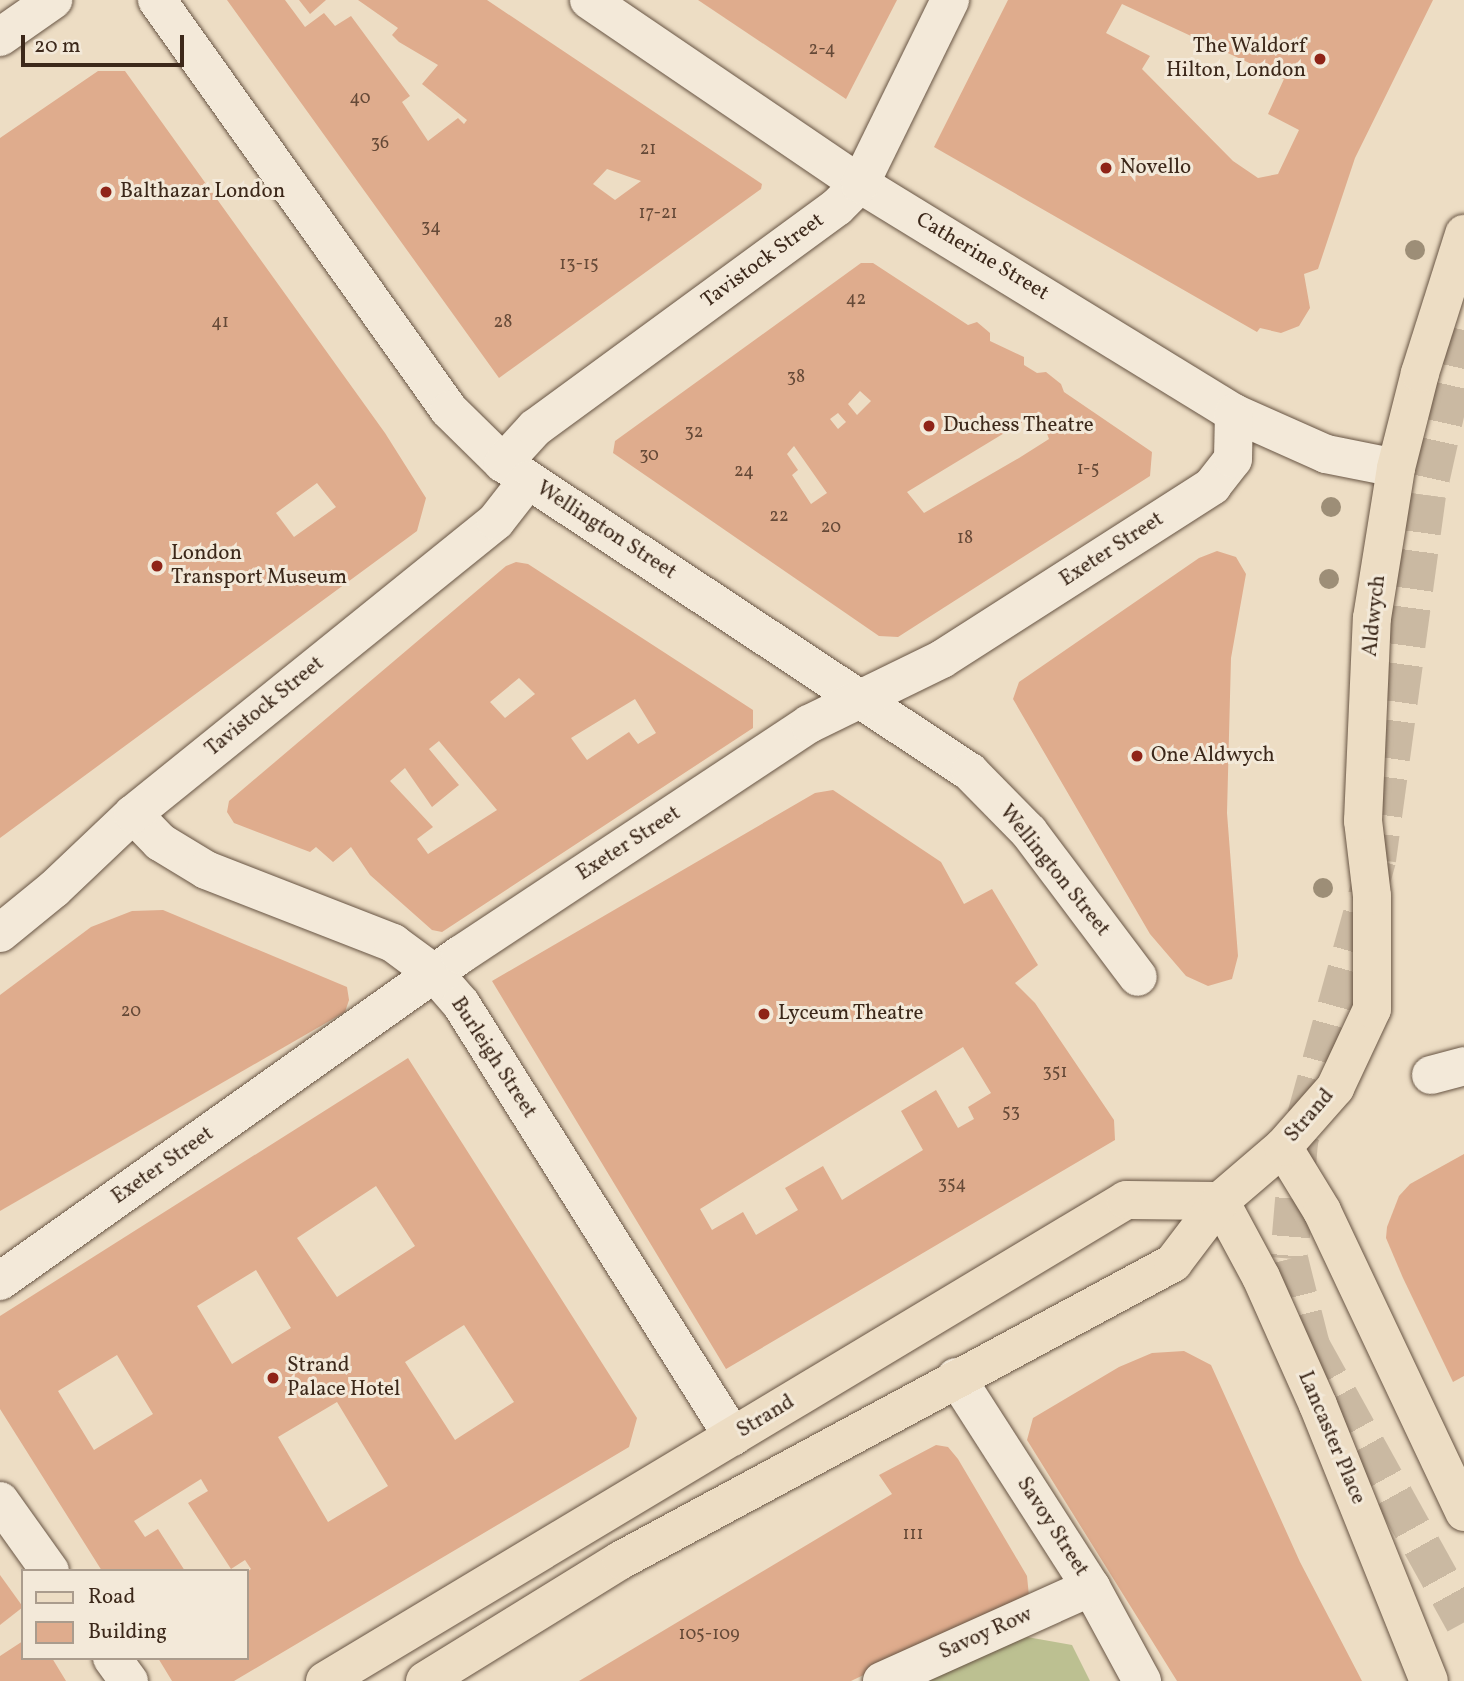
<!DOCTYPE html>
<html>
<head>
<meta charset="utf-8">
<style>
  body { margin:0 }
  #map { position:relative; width:1464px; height:1681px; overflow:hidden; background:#edddc4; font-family:Vollkorn,serif }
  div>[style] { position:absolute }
  .green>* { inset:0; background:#bcc091 }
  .building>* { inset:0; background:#dfac8d }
  .major-tunnel>* { height:38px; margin-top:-19px; transform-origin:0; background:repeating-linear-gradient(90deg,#cab9a2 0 38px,transparent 0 57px) }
  .roads { filter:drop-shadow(0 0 2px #685544) drop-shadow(0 0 2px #685544) }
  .minor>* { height:38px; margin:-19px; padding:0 19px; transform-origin:19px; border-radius:19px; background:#f3e9d9 }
  .major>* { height:38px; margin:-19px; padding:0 19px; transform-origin:19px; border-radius:19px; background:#edddc4 }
  .trees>* { width:20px; height:20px; margin:-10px; border-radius:50%; background:#9d8e77 }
  .dots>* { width:19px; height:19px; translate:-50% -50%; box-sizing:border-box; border:4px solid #f3e9d9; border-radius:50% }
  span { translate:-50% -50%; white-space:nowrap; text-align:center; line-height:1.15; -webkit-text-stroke:6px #f3e9d9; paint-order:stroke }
  .number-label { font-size:18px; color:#654937 }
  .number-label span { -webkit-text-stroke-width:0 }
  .poi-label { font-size:21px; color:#3c281a }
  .right { translate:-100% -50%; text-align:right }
  .left { translate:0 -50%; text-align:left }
  .street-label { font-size:21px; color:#3c281a }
  .legend { position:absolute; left:21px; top:1569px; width:228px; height:91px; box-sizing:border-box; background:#f3e9d9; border:2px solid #aa9c8d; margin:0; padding:9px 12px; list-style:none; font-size:21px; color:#3c281a }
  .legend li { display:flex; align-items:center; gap:14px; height:35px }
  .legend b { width:35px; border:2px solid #aa9c8d }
  .scale { position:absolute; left:21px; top:35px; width:163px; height:32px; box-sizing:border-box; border:4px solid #3c281a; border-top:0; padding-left:9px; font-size:21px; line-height:24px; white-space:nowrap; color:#3c281a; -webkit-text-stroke:5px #f3e9d9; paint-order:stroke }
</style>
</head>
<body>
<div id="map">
  <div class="green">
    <i style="clip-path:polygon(1027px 1637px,1072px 1645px,1090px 1681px,911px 1681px)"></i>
  </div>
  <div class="building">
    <i style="clip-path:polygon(evenodd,227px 0,285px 0,305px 27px,324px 13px,335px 26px,351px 16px,410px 96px,402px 102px,428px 141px,458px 118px,464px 124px,467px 120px,422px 84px,438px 65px,399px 42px,392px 35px,398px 28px,358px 0,487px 0,762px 184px,761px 189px,499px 378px,227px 0,607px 169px,641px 181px,615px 200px,593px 184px,607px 169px)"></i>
    <i style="clip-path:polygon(299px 0,326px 0,310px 14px)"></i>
    <i style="clip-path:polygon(698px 0,897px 0,846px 99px)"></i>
    <i style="clip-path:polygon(evenodd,1008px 0,1433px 0,1355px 158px,1318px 269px,1304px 274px,1310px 308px,1299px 326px,1281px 333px,1260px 328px,1257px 332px,934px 147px,1008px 0,1122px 4px,1284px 79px,1268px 114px,1299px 130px,1278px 174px,1258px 178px,1233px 161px,1142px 69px,1150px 56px,1106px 33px,1122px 4px)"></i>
    <i style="clip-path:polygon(evenodd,98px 71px,125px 71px,385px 433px,426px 498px,417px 531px,0 838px,0 138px,98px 71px,317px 483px,336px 507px,294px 537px,276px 513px,317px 483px)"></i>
    <i style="clip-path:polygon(evenodd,861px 263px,873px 263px,968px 325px,977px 322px,990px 333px,990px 341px,1024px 357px,1024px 365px,1037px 373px,1046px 372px,1061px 384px,1064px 392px,1152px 452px,1150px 476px,898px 637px,879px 636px,613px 453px,615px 441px,861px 263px,860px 391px,871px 401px,857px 415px,848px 404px,860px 391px,861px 263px,1039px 412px,1049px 439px,1019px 458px,924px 513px,907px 492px,1039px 412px,861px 263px,838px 413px,846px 422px,838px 429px,830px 419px,838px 413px,861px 263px,794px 446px,827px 493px,811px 504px,792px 475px,798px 470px,787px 454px,794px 446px)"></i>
    <i style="clip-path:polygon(1217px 551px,1236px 557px,1246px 574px,1231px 658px,1227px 813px,1238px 956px,1232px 979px,1208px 986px,1186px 976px,1150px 934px,1013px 699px,1019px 682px,1199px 558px)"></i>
    <i style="clip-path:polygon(evenodd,516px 562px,528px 564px,753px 710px,753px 728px,442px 932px,432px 930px,370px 875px,351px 847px,333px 862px,316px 847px,310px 852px,234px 823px,227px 812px,229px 801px,506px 566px,516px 562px,519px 678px,535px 694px,505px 718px,490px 702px,519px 678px,516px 562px,635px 699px,656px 733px,638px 744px,629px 732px,587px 760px,571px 738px,635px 699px,516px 562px,439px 741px,497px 810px,428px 854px,417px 839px,433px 827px,390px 781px,405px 768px,432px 807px,459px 785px,429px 749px,439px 741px)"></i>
    <i style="clip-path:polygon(evenodd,833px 790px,941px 862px,964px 904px,992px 889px,1038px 965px,1015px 983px,1035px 1003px,1114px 1120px,1115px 1140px,726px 1369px,492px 981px,815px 793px,833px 790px,963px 1047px,991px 1093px,968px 1107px,974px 1119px,958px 1128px,936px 1090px,901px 1111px,923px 1150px,842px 1200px,823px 1166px,785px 1188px,798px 1210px,756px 1235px,743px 1212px,712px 1230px,700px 1209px,963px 1047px)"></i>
    <i style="clip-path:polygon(163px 910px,347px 987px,349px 1000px,345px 1012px,0 1211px,0 995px,91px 927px,132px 911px)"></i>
    <i style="clip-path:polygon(evenodd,408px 1058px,637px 1418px,629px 1447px,234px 1681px,172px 1681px,158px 1658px,247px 1658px,247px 1572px,251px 1569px,245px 1560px,231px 1569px,188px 1503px,208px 1491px,201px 1479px,134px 1521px,145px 1537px,158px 1529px,185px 1571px,102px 1571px,0 1409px,0 1316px,408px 1058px,376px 1186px,415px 1246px,337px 1297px,297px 1238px,376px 1186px,408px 1058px,256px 1270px,291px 1328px,232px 1364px,197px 1306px,256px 1270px,408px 1058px,464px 1325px,514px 1402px,455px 1440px,405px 1362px,464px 1325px,408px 1058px,117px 1355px,153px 1414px,94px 1450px,58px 1391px,117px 1355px,408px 1058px,337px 1402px,388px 1486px,328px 1522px,278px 1437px,337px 1402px)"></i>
    <i style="clip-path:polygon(1464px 1154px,1464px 1376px,1453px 1382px,1403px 1278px,1386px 1238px,1387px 1227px,1399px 1196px,1410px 1184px)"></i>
    <i style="clip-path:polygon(1184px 1351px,1211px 1365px,1300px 1562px,1362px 1681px,1177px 1681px,1027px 1440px,1033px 1418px,1119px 1367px,1152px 1353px)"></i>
    <i style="clip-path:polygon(936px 1445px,948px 1447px,958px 1459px,1027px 1576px,1029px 1596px,851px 1681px,579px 1681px,892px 1494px,879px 1475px)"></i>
    <i style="clip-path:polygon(0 1575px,23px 1607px,0 1625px)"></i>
    <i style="clip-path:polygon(23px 1641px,23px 1658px,52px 1658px,66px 1681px,0 1681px,0 1656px)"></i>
  </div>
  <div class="major-tunnel">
    <i style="left:1464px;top:330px;width:169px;rotate:102.6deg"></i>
    <i style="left:1427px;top:495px;width:368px;rotate:97.8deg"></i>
    <i style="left:1377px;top:860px;width:293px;rotate:105.5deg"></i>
    <i style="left:1299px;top:1142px;width:117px;rotate:94.9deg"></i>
    <i style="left:1289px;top:1259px;width:90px;rotate:75.8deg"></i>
    <i style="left:1311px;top:1346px;width:316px;rotate:61deg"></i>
  </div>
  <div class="roads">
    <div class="minor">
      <i style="left:157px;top:0;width:503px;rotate:54.54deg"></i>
      <i style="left:449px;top:410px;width:76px;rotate:44.5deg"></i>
      <i style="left:503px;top:463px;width:560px;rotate:33.49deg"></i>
      <i style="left:970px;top:772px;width:84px;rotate:45.5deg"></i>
      <i style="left:1029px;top:832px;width:181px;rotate:53.1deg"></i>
      <i style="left:589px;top:0;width:328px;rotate:34.2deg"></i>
      <i style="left:860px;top:184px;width:439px;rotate:31.5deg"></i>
      <i style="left:1234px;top:413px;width:101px;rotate:24deg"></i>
      <i style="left:1326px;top:454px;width:71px;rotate:11.3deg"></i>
      <i style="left:0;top:37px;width:65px;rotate:-34.9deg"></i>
      <i style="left:503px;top:463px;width:47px;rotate:-47.6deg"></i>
      <i style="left:535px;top:428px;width:374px;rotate:-36.2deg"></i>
      <i style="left:837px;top:207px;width:33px;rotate:-45deg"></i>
      <i style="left:860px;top:184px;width:205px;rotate:-63.9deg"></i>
      <i style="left:133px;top:814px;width:39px;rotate:46deg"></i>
      <i style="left:160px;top:842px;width:54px;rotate:31.3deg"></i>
      <i style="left:206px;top:870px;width:201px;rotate:21.3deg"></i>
      <i style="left:393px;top:943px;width:52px;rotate:36.4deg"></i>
      <i style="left:435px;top:974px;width:40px;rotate:49deg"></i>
      <i style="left:461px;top:1004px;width:511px;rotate:57.86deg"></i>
      <i style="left:0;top:933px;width:70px;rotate:-39.2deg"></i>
      <i style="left:54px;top:889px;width:109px;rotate:-43.5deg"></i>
      <i style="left:133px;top:814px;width:466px;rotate:-38.9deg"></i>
      <i style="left:496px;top:521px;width:52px;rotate:-52deg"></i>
      <i style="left:1431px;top:1075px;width:34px;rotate:-15deg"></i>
      <i style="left:0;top:1281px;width:564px;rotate:-35.33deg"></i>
      <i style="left:460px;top:955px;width:419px;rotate:-33.5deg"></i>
      <i style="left:809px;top:724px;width:148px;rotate:-26deg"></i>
      <i style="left:942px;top:659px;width:321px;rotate:-32.6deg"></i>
      <i style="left:1212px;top:486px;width:34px;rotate:-52deg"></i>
      <i style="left:1233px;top:459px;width:46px;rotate:-88.8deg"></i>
      <i style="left:956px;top:1377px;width:250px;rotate:57.3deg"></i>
      <i style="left:1091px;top:1587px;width:107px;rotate:61.5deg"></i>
      <i style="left:0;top:1501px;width:86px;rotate:54.5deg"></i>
      <i style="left:112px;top:1658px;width:29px;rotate:54deg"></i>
      <i style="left:882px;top:1681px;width:229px;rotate:-24.2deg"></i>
    </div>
    <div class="major">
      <i style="left:1283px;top:1147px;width:75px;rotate:58.6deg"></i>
      <i style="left:1322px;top:1211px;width:333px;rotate:64.7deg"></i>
      <i style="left:1220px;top:1201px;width:86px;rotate:61.7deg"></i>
      <i style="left:1261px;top:1277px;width:140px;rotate:66deg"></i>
      <i style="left:1318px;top:1405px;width:297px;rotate:68.1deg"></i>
      <i style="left:325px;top:1681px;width:934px;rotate:-30.98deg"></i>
      <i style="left:1126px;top:1200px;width:94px;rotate:0.6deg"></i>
      <i style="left:425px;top:1681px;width:230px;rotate:-31.7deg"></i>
      <i style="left:621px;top:1560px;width:627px;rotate:-28.28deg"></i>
      <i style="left:1173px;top:1263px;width:78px;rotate:-52.8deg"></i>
      <i style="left:1220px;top:1201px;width:83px;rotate:-40.6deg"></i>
      <i style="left:1283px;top:1147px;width:79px;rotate:-48.6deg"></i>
      <i style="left:1335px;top:1088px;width:87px;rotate:-64.9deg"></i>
      <i style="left:1372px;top:1009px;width:113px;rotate:-90deg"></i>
      <i style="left:1372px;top:896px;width:76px;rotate:-96.8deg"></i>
      <i style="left:1363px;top:821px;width:203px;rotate:-87.5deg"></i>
      <i style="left:1372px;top:618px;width:152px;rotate:-80.9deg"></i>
      <i style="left:1396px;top:468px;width:98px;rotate:-75.8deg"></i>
      <i style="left:1420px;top:373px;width:146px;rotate:-72.4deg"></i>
    </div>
  </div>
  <div class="trees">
    <i style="left:1415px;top:250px"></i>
    <i style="left:1331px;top:507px"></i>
    <i style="left:1329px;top:579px"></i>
    <i style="left:1323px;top:888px"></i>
  </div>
  <div class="dots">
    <i style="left:1320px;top:59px;background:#8f2418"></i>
    <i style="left:1106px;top:168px;background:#8f2418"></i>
    <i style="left:106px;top:192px;background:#8f2418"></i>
    <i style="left:929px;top:426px;background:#8f2418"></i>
    <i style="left:157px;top:566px;background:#8f2418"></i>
    <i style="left:1137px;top:756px;background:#8f2418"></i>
    <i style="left:764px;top:1014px;background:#8f2418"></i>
    <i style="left:273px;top:1378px;background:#8f2418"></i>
  </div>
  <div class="number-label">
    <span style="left:822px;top:50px">2-4</span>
    <span style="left:360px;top:99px">40</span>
    <span style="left:380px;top:144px">36</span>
    <span style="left:648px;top:150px">21</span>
    <span style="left:658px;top:214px">17-21</span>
    <span style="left:431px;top:228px">34</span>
    <span style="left:579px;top:265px">13-15</span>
    <span style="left:856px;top:300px">42</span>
    <span style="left:220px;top:323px">41</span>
    <span style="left:503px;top:323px">28</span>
    <span style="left:796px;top:378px">38</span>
    <span style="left:694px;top:433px">32</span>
    <span style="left:649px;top:456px">30</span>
    <span style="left:1088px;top:470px">1-5</span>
    <span style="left:744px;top:472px">24</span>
    <span style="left:779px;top:517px">22</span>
    <span style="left:831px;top:528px">20</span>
    <span style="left:965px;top:539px">18</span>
    <span style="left:131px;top:1012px">20</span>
    <span style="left:1055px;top:1073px">351</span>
    <span style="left:1011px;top:1113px">53</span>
    <span style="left:952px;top:1185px">354</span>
    <span style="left:913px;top:1535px">111</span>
    <span style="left:709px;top:1635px">105-109</span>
  </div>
  <div class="poi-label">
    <span class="right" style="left:1306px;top:59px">The Waldorf<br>Hilton, London</span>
    <span class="left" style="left:1120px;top:168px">Novello</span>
    <span class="left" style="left:120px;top:192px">Balthazar London</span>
    <span class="left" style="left:943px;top:426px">Duchess Theatre</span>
    <span class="left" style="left:171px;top:566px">London<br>Transport Museum</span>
    <span class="left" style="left:1151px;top:756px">One Aldwych</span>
    <span class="left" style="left:778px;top:1014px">Lyceum Theatre</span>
    <span class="left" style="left:287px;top:1378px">Strand<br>Palace Hotel</span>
  </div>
  <div class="street-label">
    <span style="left:982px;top:257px;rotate:31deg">Catherine Street</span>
    <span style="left:763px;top:261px;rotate:-36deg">Tavistock Street</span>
    <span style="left:606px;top:531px;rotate:33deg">Wellington Street</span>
    <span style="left:1112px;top:550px;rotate:-33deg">Exeter Street</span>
    <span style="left:1375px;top:616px;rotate:-84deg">Aldwych</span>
    <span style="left:265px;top:707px;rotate:-39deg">Tavistock Street</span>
    <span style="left:629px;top:844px;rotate:-33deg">Exeter Street</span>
    <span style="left:1054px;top:871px;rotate:51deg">Wellington Street</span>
    <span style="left:493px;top:1058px;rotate:57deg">Burleigh Street</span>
    <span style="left:1310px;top:1116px;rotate:-49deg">Strand</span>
    <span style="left:163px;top:1166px;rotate:-35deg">Exeter Street</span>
    <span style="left:766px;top:1417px;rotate:-31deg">Strand</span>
    <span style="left:1331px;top:1438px;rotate:67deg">Lancaster Place</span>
    <span style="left:1052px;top:1527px;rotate:57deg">Savoy Street</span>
    <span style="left:986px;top:1634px;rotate:-24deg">Savoy Row</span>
  </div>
  <ul class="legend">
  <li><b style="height:9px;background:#edddc4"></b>Road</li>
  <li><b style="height:19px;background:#dfac8d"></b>Building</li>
  </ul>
  <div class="scale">20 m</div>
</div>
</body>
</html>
